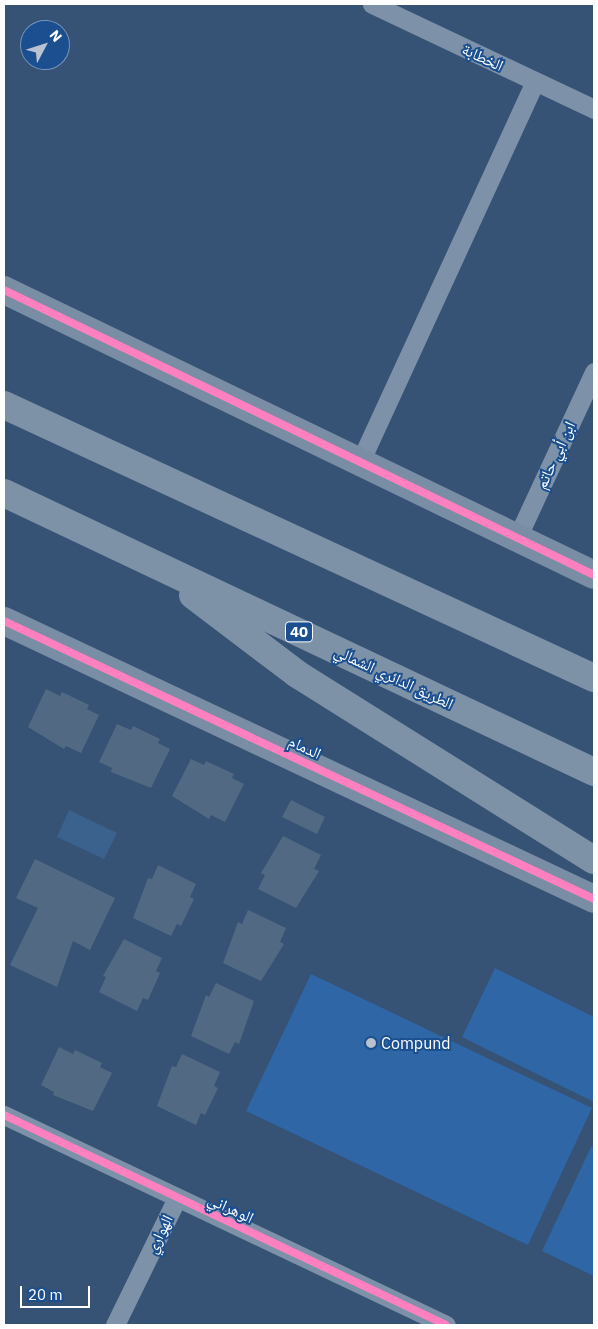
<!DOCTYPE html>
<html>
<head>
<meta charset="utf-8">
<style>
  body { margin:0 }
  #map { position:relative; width:598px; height:1329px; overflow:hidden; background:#365274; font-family:"IBM Plex Sans","Noto Naskh Arabic",sans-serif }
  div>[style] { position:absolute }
  .green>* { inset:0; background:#2f66a5 }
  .water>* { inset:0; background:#3b618d }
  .building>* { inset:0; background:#526984 }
  .street>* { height:19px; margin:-9.5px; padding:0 9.5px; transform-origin:9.5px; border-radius:9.5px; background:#7d92a8 }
  .secondary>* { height:28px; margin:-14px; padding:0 14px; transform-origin:14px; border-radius:14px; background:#798da4 }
  .highway>* { height:28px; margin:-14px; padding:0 14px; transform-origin:14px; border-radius:14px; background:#7e92a7 }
  .cycleway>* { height:8px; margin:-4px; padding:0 4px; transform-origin:4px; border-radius:4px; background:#ff80c0 }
  .dots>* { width:14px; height:14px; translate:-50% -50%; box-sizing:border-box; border:2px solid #1b4f8f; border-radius:50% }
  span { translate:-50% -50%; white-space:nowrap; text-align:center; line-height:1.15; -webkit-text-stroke:4px #1b4f8f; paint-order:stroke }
  .shield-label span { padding:1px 4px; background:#1b4f8f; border:1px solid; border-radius:4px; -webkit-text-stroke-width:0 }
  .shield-label { font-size:15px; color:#fff; font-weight:700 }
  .street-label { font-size:16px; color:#fff }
  .poi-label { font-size:16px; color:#fff }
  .left { translate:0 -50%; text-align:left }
  .frame { position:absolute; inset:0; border:5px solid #fff; pointer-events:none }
  .north { position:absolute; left:20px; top:20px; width:50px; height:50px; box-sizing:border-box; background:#1b4f8f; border:1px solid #7695bc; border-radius:50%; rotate:50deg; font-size:14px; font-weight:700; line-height:20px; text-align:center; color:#fff }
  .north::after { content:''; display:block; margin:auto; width:18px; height:22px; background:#b9c2ce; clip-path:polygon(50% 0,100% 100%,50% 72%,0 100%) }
  .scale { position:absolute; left:20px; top:1286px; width:70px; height:22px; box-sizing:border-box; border:2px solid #fff; border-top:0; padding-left:6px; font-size:15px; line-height:18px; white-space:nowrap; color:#fff; -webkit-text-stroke:4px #1b4f8f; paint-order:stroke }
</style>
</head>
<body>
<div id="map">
  <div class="green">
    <i style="clip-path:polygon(495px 968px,594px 1017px,594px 1102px,462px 1037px)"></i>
    <i style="clip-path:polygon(311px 974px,592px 1108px,528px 1245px,246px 1111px)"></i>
    <i style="clip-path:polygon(591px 1147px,594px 1148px,594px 1276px,542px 1251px)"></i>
  </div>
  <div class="water">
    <i style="clip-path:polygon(69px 810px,117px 833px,104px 859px,57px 837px)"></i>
  </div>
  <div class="building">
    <i style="clip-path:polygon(46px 689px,60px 696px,62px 692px,89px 705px,87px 709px,99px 715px,81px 753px,66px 746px,64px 749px,28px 727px)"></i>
    <i style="clip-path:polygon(117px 724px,131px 730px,133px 726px,160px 739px,158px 743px,170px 749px,151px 788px,111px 772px,112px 768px,99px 762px)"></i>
    <i style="clip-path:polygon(191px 759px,204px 765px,206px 761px,234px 774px,232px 778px,244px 784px,225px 822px,211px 815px,209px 819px,172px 796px)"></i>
    <i style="clip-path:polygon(291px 800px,325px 817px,317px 834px,282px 817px)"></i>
    <i style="clip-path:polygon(283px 836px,321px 855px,314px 869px,319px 871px,296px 908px,258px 889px,265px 875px,261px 873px)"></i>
    <i style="clip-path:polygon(35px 859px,115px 898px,90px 950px,73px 941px,57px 987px,10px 965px,38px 908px,16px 898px)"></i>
    <i style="clip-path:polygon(158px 865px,196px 884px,190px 897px,194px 899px,181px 926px,177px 924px,171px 936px,133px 918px,148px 878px,152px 879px)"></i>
    <i style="clip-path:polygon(248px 910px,286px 928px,280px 942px,284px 944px,261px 981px,223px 963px,238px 922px,242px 924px)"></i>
    <i style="clip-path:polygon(124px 939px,162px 958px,156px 971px,160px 973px,148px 1000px,143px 998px,137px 1011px,99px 992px,106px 977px,103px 976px)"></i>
    <i style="clip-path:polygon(216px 983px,254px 1001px,239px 1044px,235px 1042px,229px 1054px,191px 1036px,206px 995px,209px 997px)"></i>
    <i style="clip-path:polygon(59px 1047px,73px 1054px,75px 1050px,102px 1063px,100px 1067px,112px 1073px,93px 1111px,53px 1095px,54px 1092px,41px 1085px)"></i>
    <i style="clip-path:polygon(182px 1054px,220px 1072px,214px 1086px,218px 1088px,205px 1115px,201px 1113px,196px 1125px,157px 1106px,172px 1066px,176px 1067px)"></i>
  </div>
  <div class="street">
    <i style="left:372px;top:4px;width:246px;rotate:25.3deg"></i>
    <i style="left:360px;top:462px;width:419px;rotate:-65.3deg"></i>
    <i style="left:517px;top:538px;width:183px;rotate:-65.1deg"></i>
    <i style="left:4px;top:1115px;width:489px;rotate:25.4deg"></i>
    <i style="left:115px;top:1325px;width:141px;rotate:-64deg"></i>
  </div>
  <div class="secondary">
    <i style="left:4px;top:290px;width:655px;rotate:25.78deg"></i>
    <i style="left:4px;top:621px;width:652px;rotate:25.23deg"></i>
  </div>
  <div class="highway">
    <i style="left:4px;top:405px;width:650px;rotate:24.83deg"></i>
    <i style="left:4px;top:493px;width:653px;rotate:25.31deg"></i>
    <i style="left:193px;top:595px;width:131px;rotate:37.2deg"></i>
    <i style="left:297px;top:674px;width:350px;rotate:32.1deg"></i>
  </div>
  <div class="cycleway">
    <i style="left:4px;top:290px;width:655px;rotate:25.78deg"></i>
    <i style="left:4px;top:621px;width:652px;rotate:25.23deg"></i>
    <i style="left:4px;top:1115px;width:489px;rotate:25.4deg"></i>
  </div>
  <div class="dots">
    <i style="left:371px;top:1043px;background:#b9c2ce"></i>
  </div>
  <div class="shield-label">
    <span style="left:299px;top:632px">40</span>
  </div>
  <div class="street-label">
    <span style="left:483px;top:57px;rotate:25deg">الخطابة</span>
    <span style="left:555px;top:455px;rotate:-65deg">ابن أبي حاتم</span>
    <span style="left:394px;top:677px;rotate:25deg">الطريق الدائري الشمالي</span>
    <span style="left:305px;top:747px;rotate:25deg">الدمام</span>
    <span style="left:231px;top:1208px;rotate:25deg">الوهراني</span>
    <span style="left:159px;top:1234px;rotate:-64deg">الهواري</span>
  </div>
  <div class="poi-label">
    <span class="left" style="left:381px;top:1043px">Compund</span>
  </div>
  <div class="frame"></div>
  <div class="north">N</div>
  <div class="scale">20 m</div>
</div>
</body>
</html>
